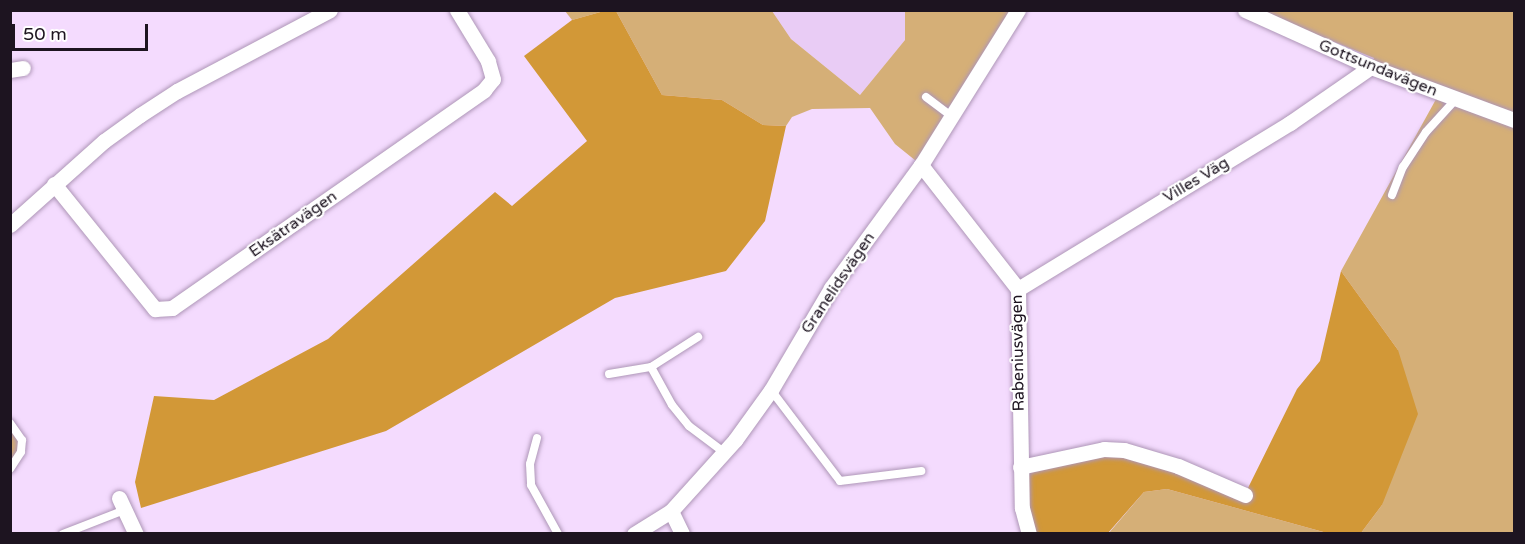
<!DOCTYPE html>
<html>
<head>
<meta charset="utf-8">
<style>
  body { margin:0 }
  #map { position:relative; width:1525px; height:544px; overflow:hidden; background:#f4dbfe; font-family:"Varela Round",sans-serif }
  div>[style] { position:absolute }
  .built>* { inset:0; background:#e9ccf5 }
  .green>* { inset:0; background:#d5af77 }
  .forest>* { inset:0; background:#d29837 }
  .roads { filter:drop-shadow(0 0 2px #ae96b7) drop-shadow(0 0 2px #ae96b7) }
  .service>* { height:8px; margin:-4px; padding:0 4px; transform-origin:4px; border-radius:4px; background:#fff }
  .minor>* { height:15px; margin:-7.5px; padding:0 7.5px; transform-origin:7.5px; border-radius:7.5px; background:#fff }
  span { translate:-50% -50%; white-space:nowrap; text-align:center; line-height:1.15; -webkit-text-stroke:4.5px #fff; paint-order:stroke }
  .street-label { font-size:16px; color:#1d1420 }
  .frame { position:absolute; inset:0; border:12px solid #1d1420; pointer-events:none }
  .scale { position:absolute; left:12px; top:24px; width:136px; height:27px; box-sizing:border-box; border:3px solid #1d1420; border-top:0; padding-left:8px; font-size:18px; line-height:21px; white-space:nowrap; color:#1d1420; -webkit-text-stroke:4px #fff; paint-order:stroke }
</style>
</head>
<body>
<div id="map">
  <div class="built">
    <i style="clip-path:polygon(772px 11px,905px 11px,905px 40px,860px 95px,791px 39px)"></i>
  </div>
  <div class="green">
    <i style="clip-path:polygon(565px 11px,604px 11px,572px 20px)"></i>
    <i style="clip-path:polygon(616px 11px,772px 11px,791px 39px,860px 95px,905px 40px,905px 11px,1018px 11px,921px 165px,895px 144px,870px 108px,812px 109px,792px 117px,786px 126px,763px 125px,722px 100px,662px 95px)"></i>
    <i style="clip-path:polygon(1258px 11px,1514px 11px,1514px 533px,1361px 533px,1382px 505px,1398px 350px,1341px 271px,1440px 92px,1371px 67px,1374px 58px)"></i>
    <i style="clip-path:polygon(10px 423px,22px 440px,10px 469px)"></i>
    <i style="clip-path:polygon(1167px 489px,1327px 533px,1108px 534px,1144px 492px)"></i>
  </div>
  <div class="forest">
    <i style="clip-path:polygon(604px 11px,616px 11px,662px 95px,722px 100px,763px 125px,786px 126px,765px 221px,726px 271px,615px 298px,386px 431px,141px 508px,135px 482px,154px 396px,214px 400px,328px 339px,495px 192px,512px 206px,587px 141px,524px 56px,572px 20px)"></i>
    <i style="clip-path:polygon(1341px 271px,1398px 350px,1418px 414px,1382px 505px,1361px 533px,1327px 533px,1167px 489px,1144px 492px,1108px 533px,1029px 533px,1020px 467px,1104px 449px,1245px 494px,1297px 389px,1320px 361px)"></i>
  </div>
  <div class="roads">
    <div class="service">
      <i style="left:926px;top:97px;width:31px;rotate:37deg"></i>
      <i style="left:1392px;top:195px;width:30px;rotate:-69deg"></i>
      <i style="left:1403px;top:167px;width:42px;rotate:-56.7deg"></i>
      <i style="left:1426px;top:132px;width:45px;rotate:-47.7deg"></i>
      <i style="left:651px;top:367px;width:56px;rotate:-32.6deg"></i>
      <i style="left:609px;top:374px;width:43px;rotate:-9.5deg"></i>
      <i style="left:651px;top:367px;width:43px;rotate:61.1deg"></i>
      <i style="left:672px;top:405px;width:27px;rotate:51deg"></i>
      <i style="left:689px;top:426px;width:45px;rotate:36.9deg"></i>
      <i style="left:771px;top:390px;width:114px;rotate:52.8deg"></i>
      <i style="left:840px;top:481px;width:82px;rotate:-7deg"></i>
      <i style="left:10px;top:423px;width:21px;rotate:55deg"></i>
      <i style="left:22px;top:440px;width:12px;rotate:95deg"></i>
      <i style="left:21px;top:452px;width:20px;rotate:123deg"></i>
      <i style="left:537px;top:438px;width:27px;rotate:105deg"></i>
      <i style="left:530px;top:464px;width:21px;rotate:87deg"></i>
      <i style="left:531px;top:485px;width:56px;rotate:61.1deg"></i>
      <i style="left:63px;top:534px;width:63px;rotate:-21.3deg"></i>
    </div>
    <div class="minor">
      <i style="left:1245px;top:10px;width:138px;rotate:24.3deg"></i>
      <i style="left:1371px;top:67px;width:153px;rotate:20.3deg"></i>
      <i style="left:10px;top:70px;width:13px;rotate:-9deg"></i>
      <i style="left:921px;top:165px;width:157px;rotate:52deg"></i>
      <i style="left:1018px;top:289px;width:219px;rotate:89deg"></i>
      <i style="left:1022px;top:508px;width:27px;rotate:75deg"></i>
      <i style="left:54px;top:184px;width:161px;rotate:51.1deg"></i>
      <i style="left:155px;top:309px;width:17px;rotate:-3deg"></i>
      <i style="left:172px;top:308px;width:381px;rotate:-34.9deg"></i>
      <i style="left:484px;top:90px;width:14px;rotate:-51deg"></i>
      <i style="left:493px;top:79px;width:19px;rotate:-106deg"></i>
      <i style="left:488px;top:61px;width:60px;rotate:-121.3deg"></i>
      <i style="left:10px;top:225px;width:126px;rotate:-41.8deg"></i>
      <i style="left:104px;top:141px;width:44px;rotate:-35.8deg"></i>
      <i style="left:140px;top:115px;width:44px;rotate:-33deg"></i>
      <i style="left:177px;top:91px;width:173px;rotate:-27.9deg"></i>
      <i style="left:1018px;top:289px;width:319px;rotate:-31.4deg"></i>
      <i style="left:1290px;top:123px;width:98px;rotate:-34.7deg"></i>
      <i style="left:1020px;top:467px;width:86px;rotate:-12.1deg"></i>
      <i style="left:1104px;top:449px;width:20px;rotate:3deg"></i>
      <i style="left:1124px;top:450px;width:56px;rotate:16.5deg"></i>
      <i style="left:1178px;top:466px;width:73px;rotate:23.4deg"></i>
      <i style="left:119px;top:498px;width:40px;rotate:65deg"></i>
      <i style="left:671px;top:511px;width:25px;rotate:64deg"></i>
      <i style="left:634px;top:534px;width:44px;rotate:-31.9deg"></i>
      <i style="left:671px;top:511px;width:96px;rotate:-48deg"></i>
      <i style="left:735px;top:440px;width:62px;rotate:-54.2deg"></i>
      <i style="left:771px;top:390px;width:118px;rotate:-59.5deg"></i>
      <i style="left:831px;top:288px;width:152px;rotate:-53.8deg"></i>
      <i style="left:921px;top:165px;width:183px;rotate:-58deg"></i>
    </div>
  </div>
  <div class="street-label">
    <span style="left:1378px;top:68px;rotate:22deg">Gottsundavägen</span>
    <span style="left:1196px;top:180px;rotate:-31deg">Villes Väg</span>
    <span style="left:293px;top:224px;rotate:-35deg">Eksätravägen</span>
    <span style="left:838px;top:283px;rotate:-56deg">Granelidsvägen</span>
    <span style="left:1018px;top:353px;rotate:-91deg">Rabeniusvägen</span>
  </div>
  <div class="frame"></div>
  <div class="scale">50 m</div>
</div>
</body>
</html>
